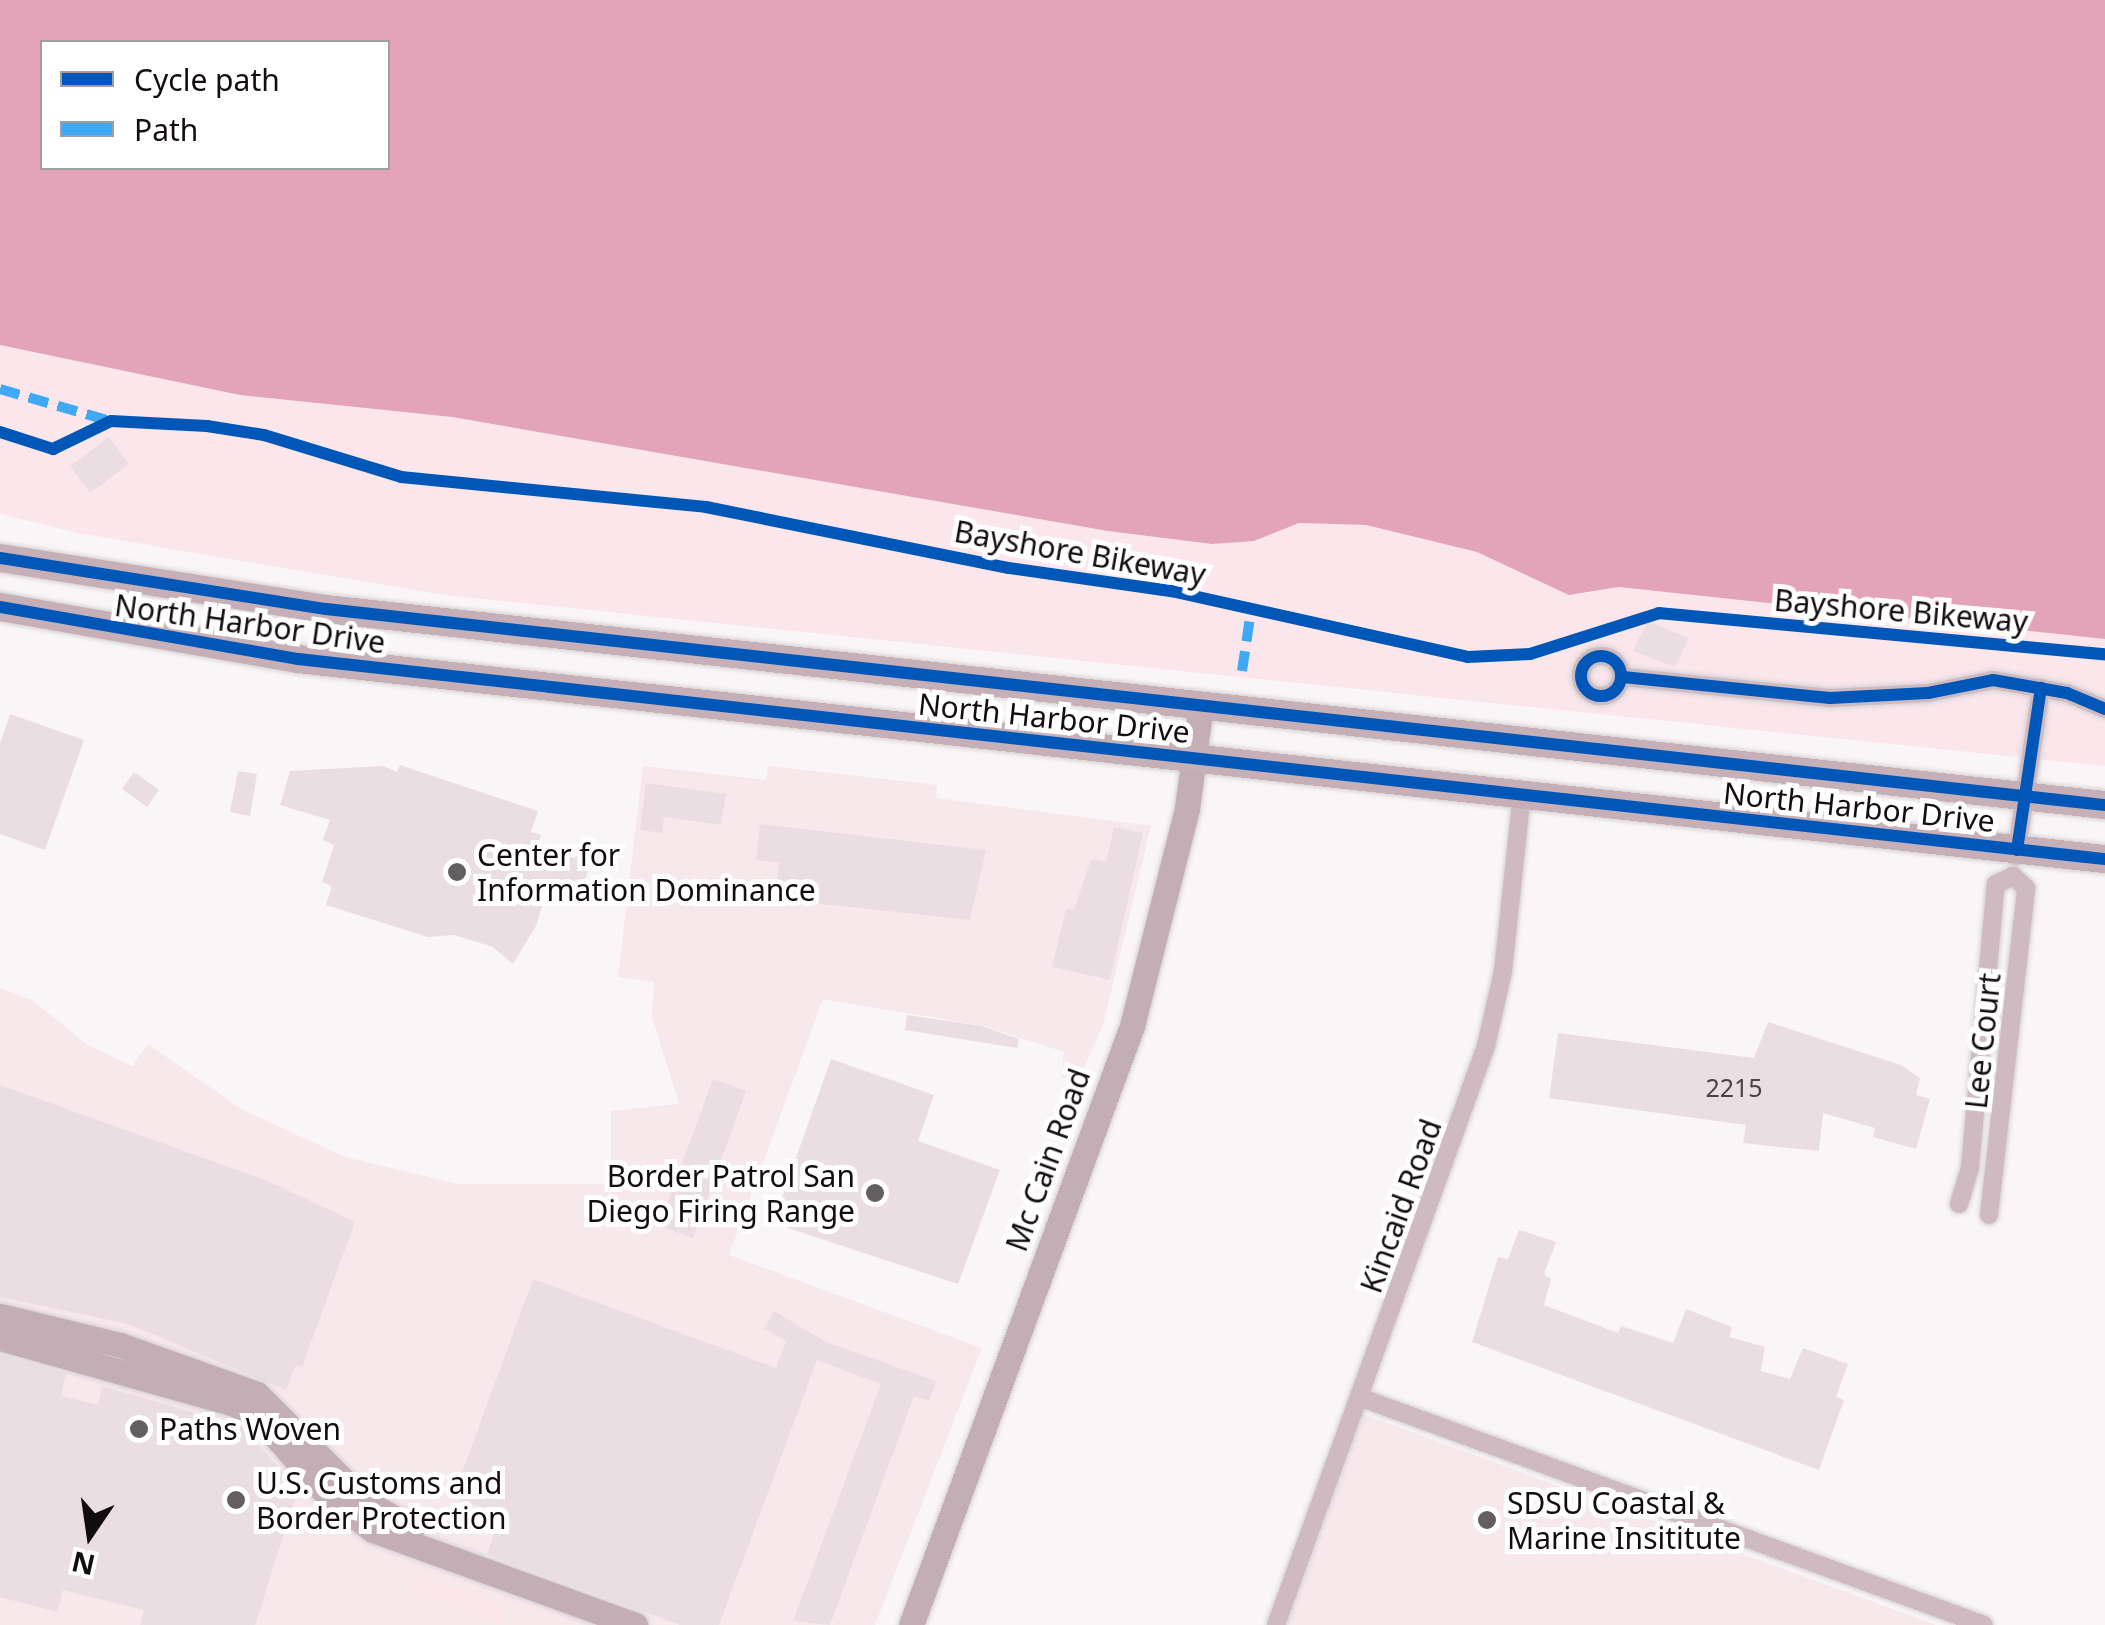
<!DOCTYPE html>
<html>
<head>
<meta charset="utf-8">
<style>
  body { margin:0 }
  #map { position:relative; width:2105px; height:1625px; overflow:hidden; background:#faf5f6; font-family:"Noto Sans",sans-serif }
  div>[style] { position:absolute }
  .built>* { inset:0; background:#f7e8ec }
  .green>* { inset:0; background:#fae6eb }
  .water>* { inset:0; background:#e3a3b8 }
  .building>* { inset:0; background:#ebdee2 }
  .roads { filter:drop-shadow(0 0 2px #d4d1d2) drop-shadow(0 0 2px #d4d1d2) }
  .street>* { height:18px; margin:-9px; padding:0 9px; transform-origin:9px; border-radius:9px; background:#cebac0 }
  .street>.ring { margin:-9px; padding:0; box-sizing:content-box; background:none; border:18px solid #cebac0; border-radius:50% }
  .secondary>* { height:25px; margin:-12.5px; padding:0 12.5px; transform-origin:12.5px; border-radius:12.5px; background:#c4aeb5 }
  .primary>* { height:28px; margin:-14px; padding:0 14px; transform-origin:14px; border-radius:14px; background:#c6afb7 }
  .quiet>* { height:10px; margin-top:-5px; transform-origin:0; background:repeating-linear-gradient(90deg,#3fa9f5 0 20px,transparent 0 30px) }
  .cycleway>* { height:12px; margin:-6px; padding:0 6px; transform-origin:6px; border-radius:6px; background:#0057b8 }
  .cycleway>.ring { margin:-6px; padding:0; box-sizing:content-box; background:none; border:12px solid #0057b8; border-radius:50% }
  .dots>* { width:28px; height:28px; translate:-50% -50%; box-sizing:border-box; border:5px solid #fff; border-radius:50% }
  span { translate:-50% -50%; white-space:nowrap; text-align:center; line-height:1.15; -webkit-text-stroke:10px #fff; paint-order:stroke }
  .number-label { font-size:25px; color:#4b4245 }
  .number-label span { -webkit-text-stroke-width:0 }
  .street-label { font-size:30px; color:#140d0f }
  .poi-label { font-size:30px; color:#140d0f }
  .left { translate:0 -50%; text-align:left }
  .right { translate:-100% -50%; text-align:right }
  .legend { position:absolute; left:40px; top:40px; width:350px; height:130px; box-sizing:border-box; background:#fff; border:2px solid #a19e9f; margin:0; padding:12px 18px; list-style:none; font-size:30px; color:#140d0f }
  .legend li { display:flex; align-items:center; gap:20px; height:50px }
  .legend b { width:50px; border:2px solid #a19e9f }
  .north { position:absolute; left:40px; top:1485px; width:100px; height:100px; -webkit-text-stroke:8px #fff; paint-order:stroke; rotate:193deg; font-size:28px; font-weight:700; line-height:40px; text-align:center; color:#140d0f }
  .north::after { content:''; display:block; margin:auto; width:35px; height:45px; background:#140d0f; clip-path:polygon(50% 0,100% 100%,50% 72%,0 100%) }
</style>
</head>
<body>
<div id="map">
  <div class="built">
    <i style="clip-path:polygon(643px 766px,766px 780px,768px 766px,937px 785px,936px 798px,1151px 826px,1103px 1025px,1077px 1084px,1061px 1077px,1064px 1052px,984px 1026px,823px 999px,729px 1255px,982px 1348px,875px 1625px,0 1625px,0 988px,32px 1000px,88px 1045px,132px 1066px,148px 1044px,241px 1109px,345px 1157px,458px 1184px,611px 1184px,611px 1111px,679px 1104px,652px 1017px,654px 982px,618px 977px)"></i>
    <i style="clip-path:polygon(1363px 1414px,1936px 1625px,1287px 1625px)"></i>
  </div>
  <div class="green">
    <i style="clip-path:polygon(0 345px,240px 395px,452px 417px,1108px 531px,1212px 544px,1299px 523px,1366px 525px,1477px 552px,1576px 595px,1619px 587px,2105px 639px,2105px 766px,444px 595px,78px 533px,0 514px)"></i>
    <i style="clip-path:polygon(414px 1574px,494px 1602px,504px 1611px,499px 1625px,409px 1589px)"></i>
  </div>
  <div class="water">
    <i style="clip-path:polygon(evenodd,0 0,2105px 0,2105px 639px,1619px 587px,1569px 595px,1477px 552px,1366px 525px,1299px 523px,1254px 541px,1212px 544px,1108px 531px,452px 417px,240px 395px,0 345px,0 0,42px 42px,388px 42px,388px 168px,42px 168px,42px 42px)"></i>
  </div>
  <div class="building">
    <i style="clip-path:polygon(109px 437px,129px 464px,90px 493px,70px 466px)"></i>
    <i style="clip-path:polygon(1647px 621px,1689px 638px,1675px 667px,1633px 651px)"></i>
    <i style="clip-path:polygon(10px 714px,84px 740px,45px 850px,0 834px,0 744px)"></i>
    <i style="clip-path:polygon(400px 765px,538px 811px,531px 832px,541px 835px,539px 843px,591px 861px,580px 896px,546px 893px,536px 926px,513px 964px,493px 947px,454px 935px,428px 937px,326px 905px,332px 886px,322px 882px,334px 845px,323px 840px,330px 820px,280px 805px,290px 771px,383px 766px,397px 772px)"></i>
    <i style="clip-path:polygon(238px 771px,257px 774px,250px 816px,230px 812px)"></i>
    <i style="clip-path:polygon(134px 772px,159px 790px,147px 807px,122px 789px)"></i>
    <i style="clip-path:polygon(646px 783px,726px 794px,721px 825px,664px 817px,662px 833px,640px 830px)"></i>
    <i style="clip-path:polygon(760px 824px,986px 850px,970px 920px,775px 899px,779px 863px,756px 860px)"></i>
    <i style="clip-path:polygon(1114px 827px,1143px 833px,1110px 980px,1052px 967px,1066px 908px,1074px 910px,1091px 859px,1106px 862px)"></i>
    <i style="clip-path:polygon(907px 1015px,982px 1026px,1019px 1039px,1017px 1048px,905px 1030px)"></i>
    <i style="clip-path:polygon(1768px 1022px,1901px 1065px,1920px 1078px,1916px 1095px,1930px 1099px,1916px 1149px,1873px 1137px,1875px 1128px,1823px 1113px,1819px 1151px,1743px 1143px,1746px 1125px,1549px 1098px,1558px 1033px,1754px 1058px)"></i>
    <i style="clip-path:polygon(831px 1059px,934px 1095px,918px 1141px,1000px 1170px,958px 1284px,773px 1223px)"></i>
    <i style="clip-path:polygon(713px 1079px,746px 1091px,693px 1238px,659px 1226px)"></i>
    <i style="clip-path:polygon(0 1085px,268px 1181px,355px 1222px,302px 1367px,296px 1365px,286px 1390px,128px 1324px,0 1297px)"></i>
    <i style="clip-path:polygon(1519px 1230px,1556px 1242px,1544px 1274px,1551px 1279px,1544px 1305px,1618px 1333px,1621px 1326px,1673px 1343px,1686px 1309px,1732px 1327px,1729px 1337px,1765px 1347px,1761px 1371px,1790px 1379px,1803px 1348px,1848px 1364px,1836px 1397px,1844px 1400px,1819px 1470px,1472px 1342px,1498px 1257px,1508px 1259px)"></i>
    <i style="clip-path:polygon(533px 1279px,776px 1368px,786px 1341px,764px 1328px,774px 1311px,826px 1342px,936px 1381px,929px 1401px,914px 1396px,830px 1625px,793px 1621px,881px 1384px,817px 1360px,719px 1625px,680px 1625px,487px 1554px,501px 1515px,453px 1497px)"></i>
    <i style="clip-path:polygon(0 1355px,66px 1373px,61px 1396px,98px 1405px,102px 1386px,243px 1427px,298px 1490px,255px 1625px,140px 1625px,144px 1610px,63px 1590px,57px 1612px,0 1597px)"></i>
  </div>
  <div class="roads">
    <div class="street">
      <i class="ring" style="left:1581px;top:656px;width:22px;height:22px"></i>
      <i style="left:1623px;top:677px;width:208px;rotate:5.8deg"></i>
      <i style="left:1830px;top:698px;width:98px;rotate:-2.9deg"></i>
      <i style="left:1928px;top:693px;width:66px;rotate:-11.3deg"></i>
      <i style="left:1993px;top:680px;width:75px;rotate:10deg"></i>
      <i style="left:2067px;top:693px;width:41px;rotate:22.8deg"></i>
      <i style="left:2016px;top:856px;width:170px;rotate:-81.5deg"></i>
      <i style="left:1959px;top:1204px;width:39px;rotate:-73deg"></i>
      <i style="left:1970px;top:1167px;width:284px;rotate:-84.8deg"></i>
      <i style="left:1996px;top:884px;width:19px;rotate:-25deg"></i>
      <i style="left:1989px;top:1215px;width:329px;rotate:-83.5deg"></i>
      <i style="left:2026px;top:888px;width:18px;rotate:-137deg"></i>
      <i style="left:1359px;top:1397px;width:665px;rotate:20.04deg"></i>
      <i style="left:1276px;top:1625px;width:616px;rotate:-70.06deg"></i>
      <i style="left:1486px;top:1046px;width:77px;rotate:-77.2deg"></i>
      <i style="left:1503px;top:971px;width:179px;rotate:-83.9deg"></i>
    </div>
    <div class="secondary">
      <i style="left:0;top:1316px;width:123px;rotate:13.6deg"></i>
      <i style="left:120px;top:1345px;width:145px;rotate:19.7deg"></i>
      <i style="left:257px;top:1394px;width:151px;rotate:45deg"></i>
      <i style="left:364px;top:1501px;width:55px;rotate:29.4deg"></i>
      <i style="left:0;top:1338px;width:241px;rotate:15.7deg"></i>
      <i style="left:232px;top:1403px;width:29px;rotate:27deg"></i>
      <i style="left:258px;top:1416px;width:108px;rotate:48.8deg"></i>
      <i style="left:329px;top:1497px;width:55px;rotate:36.9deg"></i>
      <i style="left:373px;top:1530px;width:279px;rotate:19.9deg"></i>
      <i style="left:911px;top:1625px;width:638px;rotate:-69.75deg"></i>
      <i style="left:1132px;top:1026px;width:225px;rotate:-75.8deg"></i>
      <i style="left:1187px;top:808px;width:104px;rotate:-82.3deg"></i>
    </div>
    <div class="primary">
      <i style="left:0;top:558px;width:330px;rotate:8.9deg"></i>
      <i style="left:326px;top:609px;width:1790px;rotate:6.29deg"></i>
      <i style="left:0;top:607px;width:303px;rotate:9.9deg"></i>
      <i style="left:298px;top:659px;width:1818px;rotate:6.32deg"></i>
    </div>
  </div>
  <div class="quiet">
    <i style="left:0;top:389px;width:115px;rotate:16.2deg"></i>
    <i style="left:1242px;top:671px;width:61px;rotate:-81.5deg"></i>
  </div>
  <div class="cycleway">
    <i style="left:0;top:432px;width:56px;rotate:17.8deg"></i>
    <i style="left:53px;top:449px;width:64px;rotate:-25.8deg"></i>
    <i style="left:111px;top:421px;width:96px;rotate:3deg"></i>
    <i style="left:207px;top:426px;width:58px;rotate:9deg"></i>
    <i style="left:264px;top:435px;width:143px;rotate:17deg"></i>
    <i style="left:401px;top:477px;width:306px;rotate:5.6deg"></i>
    <i style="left:706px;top:507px;width:309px;rotate:11.4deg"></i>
    <i style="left:1009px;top:568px;width:164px;rotate:8.1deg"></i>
    <i style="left:1171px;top:591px;width:304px;rotate:12.5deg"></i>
    <i style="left:1468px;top:657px;width:62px;rotate:-2.8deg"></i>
    <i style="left:1530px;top:654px;width:135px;rotate:-17.6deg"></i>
    <i style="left:1659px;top:613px;width:448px;rotate:5.3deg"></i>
    <i style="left:0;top:558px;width:330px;rotate:8.9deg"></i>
    <i style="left:326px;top:609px;width:1790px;rotate:6.29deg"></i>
    <i style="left:0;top:607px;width:303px;rotate:9.9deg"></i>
    <i style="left:298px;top:659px;width:1818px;rotate:6.32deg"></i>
    <i class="ring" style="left:1581px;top:656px;width:28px;height:28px"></i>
    <i style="left:1623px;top:677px;width:208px;rotate:5.8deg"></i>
    <i style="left:1830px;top:698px;width:98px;rotate:-2.9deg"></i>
    <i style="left:1928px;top:693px;width:66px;rotate:-11.3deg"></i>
    <i style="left:1993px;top:680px;width:75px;rotate:10deg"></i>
    <i style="left:2067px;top:693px;width:41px;rotate:22.8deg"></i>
    <i style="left:2017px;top:850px;width:164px;rotate:-81.6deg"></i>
  </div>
  <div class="dots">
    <i style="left:457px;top:872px;background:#645e60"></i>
    <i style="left:875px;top:1193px;background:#645e60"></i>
    <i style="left:139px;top:1429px;background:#645e60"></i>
    <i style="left:236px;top:1500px;background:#645e60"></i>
    <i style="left:1487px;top:1520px;background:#645e60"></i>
  </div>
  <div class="number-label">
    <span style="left:1734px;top:1087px">2215</span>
  </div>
  <div class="street-label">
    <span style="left:1080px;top:553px;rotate:10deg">Bayshore Bikeway</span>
    <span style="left:1901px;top:611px;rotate:5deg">Bayshore Bikeway</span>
    <span style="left:250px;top:624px;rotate:8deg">North Harbor Drive</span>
    <span style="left:1054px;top:718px;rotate:6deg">North Harbor Drive</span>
    <span style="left:1859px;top:807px;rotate:6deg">North Harbor Drive</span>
    <span style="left:1983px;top:1041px;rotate:-84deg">Lee Court</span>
    <span style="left:1048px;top:1160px;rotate:-70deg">Mc Cain Road</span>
    <span style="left:1401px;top:1206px;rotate:-70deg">Kincaid Road</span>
  </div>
  <div class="poi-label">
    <span class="left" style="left:477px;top:872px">Center for<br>Information Dominance</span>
    <span class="right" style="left:855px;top:1193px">Border Patrol San<br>Diego Firing Range</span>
    <span class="left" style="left:159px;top:1429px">Paths Woven</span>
    <span class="left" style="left:256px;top:1500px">U.S. Customs and<br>Border Protection</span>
    <span class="left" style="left:1507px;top:1520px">SDSU Coastal &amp;<br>Marine Insititute</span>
  </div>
  <ul class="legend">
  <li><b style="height:12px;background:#0057b8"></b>Cycle path</li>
  <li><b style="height:12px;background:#3fa9f5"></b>Path</li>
  </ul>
  <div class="north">N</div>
</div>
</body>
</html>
